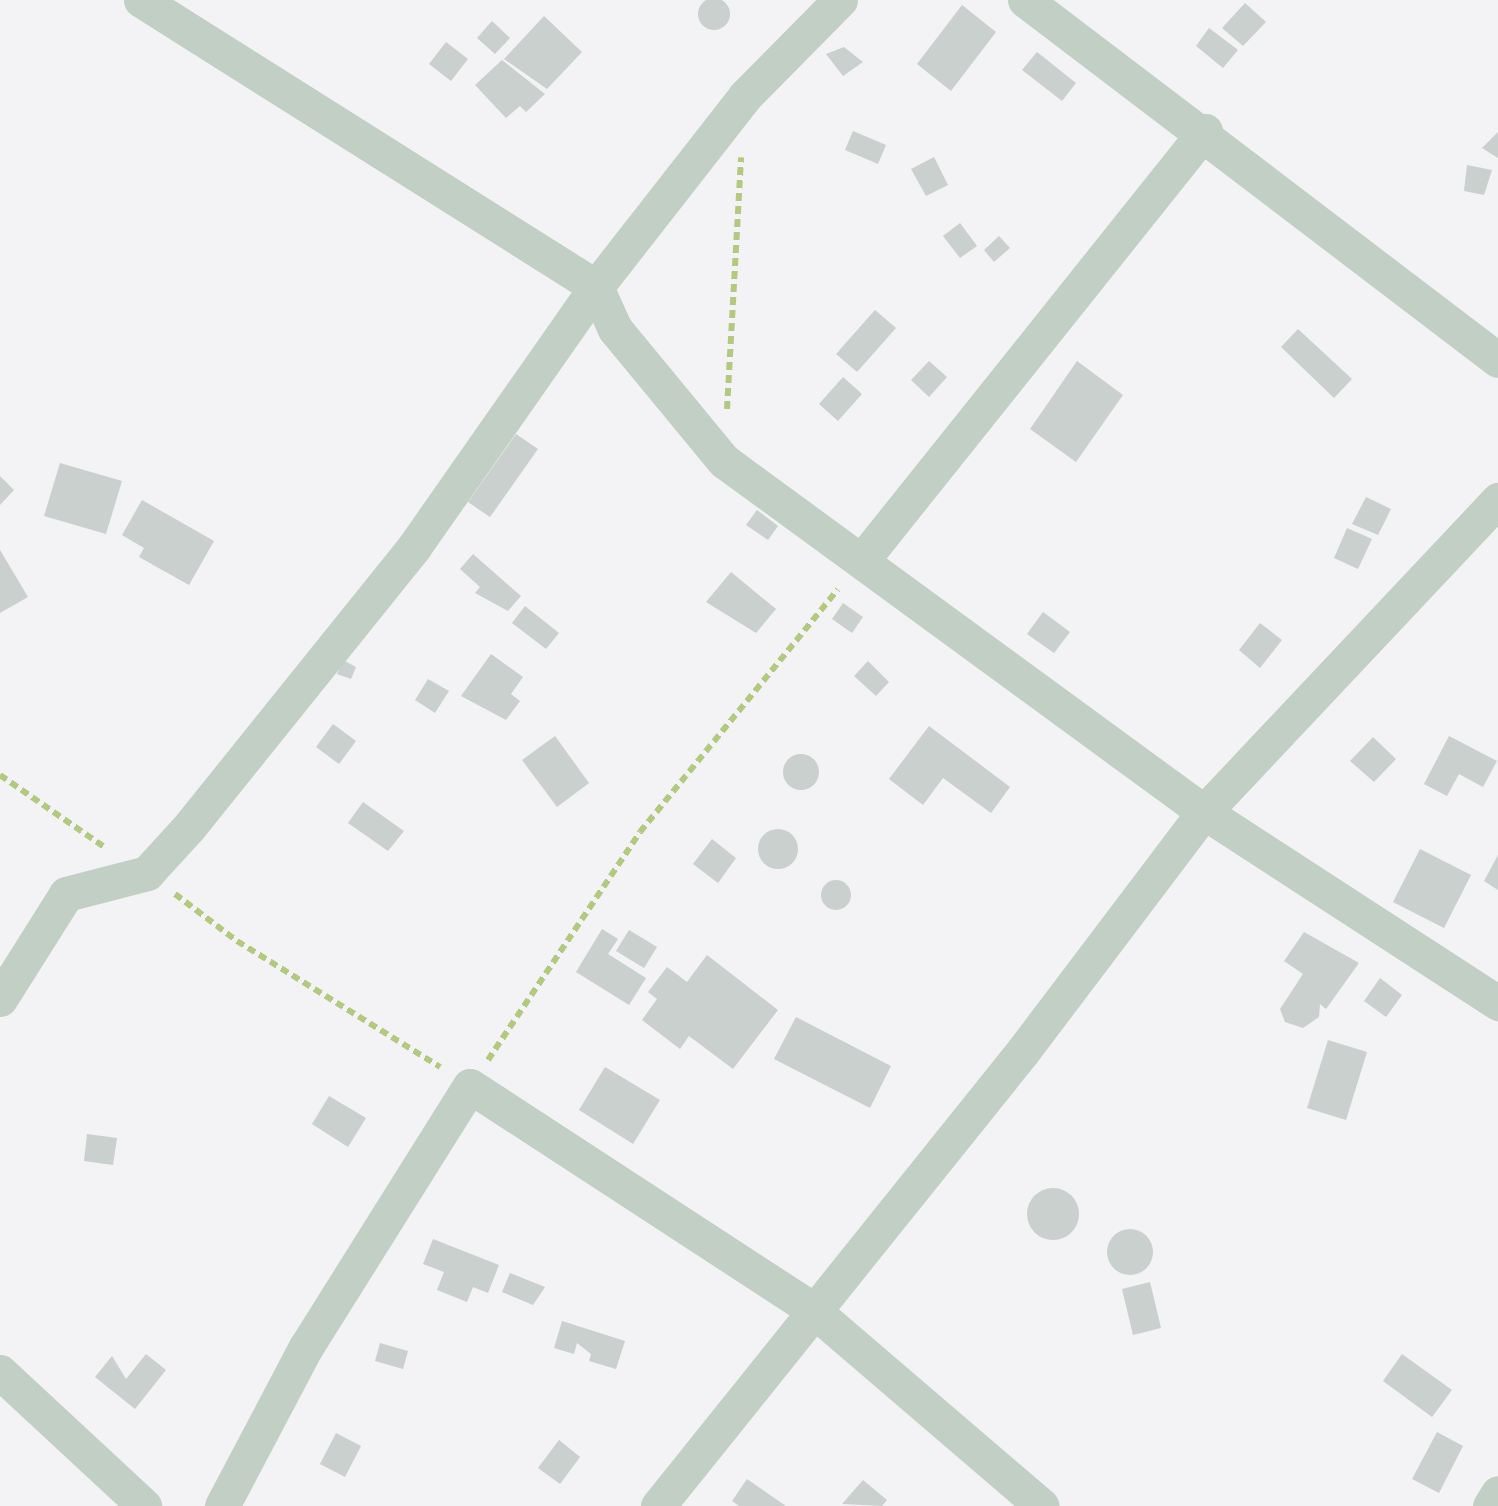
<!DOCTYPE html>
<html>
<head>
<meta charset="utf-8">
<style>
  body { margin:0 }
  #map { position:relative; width:1498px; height:1506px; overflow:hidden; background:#f3f2f4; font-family:Mulish,sans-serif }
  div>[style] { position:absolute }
  .building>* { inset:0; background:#c9d0cd }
  .round { border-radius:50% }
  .path>* { height:6px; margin-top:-3px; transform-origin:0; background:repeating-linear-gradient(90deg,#b3c97f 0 8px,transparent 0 13px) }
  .street>* { height:35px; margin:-17.5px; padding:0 17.5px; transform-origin:17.5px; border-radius:17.5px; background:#c1cfc5 }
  span { translate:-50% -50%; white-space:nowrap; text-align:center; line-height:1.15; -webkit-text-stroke:9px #fff; paint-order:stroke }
</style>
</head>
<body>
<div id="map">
  <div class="building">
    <i class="round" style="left:698px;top:-2px;width:32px;height:32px"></i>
    <i style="clip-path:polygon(1245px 3px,1266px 22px,1243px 46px,1222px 28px)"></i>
    <i style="clip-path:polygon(962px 5px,996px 32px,951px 91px,917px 64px)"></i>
    <i style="clip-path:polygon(544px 16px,582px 52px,547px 89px,504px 59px)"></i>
    <i style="clip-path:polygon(492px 21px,510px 38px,495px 54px,477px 38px)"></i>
    <i style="clip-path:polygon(1209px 28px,1238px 50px,1223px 68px,1196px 46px)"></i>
    <i style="clip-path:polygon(446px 42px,468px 59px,451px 81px,429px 64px)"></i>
    <i style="clip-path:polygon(844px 47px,863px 62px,843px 76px,826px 54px)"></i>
    <i style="clip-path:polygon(1037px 52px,1076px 83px,1062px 101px,1022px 70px)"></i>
    <i style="clip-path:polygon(502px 60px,545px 94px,526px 112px,520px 106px,506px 118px,475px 85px)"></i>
    <i style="clip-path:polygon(853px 131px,886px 145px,878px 164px,845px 150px)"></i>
    <i style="clip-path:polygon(1498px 132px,1498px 158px,1482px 148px)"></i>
    <i style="clip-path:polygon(934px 157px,948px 185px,926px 196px,911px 169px)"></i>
    <i style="clip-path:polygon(1467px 165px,1492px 170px,1484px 195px,1464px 191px)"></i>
    <i style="clip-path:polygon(960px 223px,977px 246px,960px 258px,943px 236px)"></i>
    <i style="clip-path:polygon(999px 236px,1010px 248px,994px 262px,984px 250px)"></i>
    <i style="clip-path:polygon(875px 310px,896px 328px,857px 372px,836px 354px)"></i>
    <i style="clip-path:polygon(1298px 329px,1352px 379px,1334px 398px,1281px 347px)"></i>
    <i style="clip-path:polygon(929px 361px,947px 377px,929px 397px,911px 380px)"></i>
    <i style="clip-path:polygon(1077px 361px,1123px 395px,1076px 462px,1030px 429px)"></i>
    <i style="clip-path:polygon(843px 377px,862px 394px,838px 421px,819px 404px)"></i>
    <i style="clip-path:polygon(516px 434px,538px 449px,490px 517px,468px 502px)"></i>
    <i style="clip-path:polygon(60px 463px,122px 481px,106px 534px,44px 516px)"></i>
    <i style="clip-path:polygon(0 476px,14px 490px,0 505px)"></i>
    <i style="clip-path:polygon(1366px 497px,1391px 509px,1378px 535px,1352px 524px)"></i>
    <i style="clip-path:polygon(142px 500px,214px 541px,189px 585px,139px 557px,144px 548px,122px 535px)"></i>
    <i style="clip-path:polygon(757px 510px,778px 526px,768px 540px,746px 525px)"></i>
    <i style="clip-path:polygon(1347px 528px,1372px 539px,1358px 569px,1334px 558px)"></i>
    <i style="clip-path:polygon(0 550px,28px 597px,0 613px)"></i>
    <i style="clip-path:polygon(473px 554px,521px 596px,508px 611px,475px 593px,480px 587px,460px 569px)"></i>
    <i style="clip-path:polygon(731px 572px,776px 609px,756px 633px,706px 602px)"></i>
    <i style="clip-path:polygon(843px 603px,863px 617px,852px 633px,832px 619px)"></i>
    <i style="clip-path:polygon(525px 606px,559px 633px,546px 649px,512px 623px)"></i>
    <i style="clip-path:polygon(1043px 612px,1070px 632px,1054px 653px,1027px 634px)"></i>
    <i style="clip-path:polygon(1260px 623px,1282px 640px,1260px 668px,1239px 650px)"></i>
    <i style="clip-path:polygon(491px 654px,523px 677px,511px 694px,520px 701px,506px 720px,461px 696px)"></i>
    <i style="clip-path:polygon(343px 660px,356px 667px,351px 679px,337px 674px)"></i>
    <i style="clip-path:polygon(868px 661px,889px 682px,876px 696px,854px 676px)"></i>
    <i style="clip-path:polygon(428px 679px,449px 691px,435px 713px,415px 700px)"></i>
    <i style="clip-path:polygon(333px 724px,356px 741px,339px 764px,316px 747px)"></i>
    <i style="clip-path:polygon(929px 726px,1010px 787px,991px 813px,943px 778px,923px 805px,889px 779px)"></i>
    <i style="clip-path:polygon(555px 736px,589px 783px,557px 807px,522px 760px)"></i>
    <i style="clip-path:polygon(1449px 736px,1497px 761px,1483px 787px,1459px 774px,1447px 796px,1424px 784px)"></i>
    <i style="clip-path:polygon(1373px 737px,1396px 759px,1374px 782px,1350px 761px)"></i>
    <i class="round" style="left:783px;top:754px;width:36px;height:36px"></i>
    <i style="clip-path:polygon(363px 802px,404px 831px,388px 851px,348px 823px)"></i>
    <i class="round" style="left:758px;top:829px;width:40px;height:40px"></i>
    <i style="clip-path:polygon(712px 839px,736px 858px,718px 883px,693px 864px)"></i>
    <i style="clip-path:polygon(1420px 849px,1471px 875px,1444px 928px,1393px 902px)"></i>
    <i style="clip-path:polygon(1498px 855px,1498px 890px,1484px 881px)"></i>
    <i class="round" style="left:821px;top:880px;width:30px;height:30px"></i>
    <i style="clip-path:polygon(602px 929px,618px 939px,608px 954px,646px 978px,629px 1005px,576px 972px)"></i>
    <i style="clip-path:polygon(629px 930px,657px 947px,644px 968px,616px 951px)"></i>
    <i style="clip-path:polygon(1304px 932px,1359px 963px,1326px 1009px,1320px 1004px,1319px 1017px,1303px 1028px,1285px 1022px,1280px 1009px,1303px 974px,1284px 961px)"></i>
    <i style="clip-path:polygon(707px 955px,778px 1010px,733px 1069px,689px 1036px,680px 1049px,642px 1020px,657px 999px,648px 992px,667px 967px,687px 982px)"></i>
    <i style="clip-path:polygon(1380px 978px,1402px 995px,1386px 1017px,1364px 1001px)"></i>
    <i style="clip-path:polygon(796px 1017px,891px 1066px,870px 1108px,774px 1059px)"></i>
    <i style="clip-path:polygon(1328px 1040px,1367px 1052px,1346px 1120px,1307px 1108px)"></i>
    <i style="clip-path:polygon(605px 1067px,660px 1100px,633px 1144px,579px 1110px)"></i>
    <i style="clip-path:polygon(329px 1096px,366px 1118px,348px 1147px,312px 1124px)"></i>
    <i style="clip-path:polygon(87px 1134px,117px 1138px,113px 1165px,84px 1161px)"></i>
    <i class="round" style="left:1027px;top:1188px;width:52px;height:52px"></i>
    <i class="round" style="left:1107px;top:1229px;width:46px;height:46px"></i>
    <i style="clip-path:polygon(433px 1239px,499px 1265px,488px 1293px,473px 1287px,467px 1302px,437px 1290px,444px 1272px,423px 1264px)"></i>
    <i style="clip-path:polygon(510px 1273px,545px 1287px,533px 1305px,502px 1292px)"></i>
    <i style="clip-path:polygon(1150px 1282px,1161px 1328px,1133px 1335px,1122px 1289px)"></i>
    <i style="clip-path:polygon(562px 1321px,625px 1341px,616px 1369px,589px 1361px,591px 1354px,577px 1343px,574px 1354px,554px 1348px)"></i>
    <i style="clip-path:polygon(380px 1343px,408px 1351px,403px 1369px,375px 1361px)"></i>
    <i style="clip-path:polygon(146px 1354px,166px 1370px,135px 1409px,95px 1377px,112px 1356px,126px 1379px)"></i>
    <i style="clip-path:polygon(1402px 1354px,1452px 1390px,1432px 1417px,1383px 1381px)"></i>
    <i style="clip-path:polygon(1437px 1432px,1463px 1446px,1439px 1493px,1412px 1479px)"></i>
    <i style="clip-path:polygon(336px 1433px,361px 1446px,345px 1477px,320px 1464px)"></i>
    <i style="clip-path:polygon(559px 1440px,580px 1457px,560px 1484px,538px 1468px)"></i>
    <i style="clip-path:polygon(747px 1479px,786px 1506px,739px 1506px,732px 1501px)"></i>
    <i style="clip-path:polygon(863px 1480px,887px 1500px,882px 1506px,842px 1504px)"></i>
  </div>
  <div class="path">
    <i style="left:727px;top:409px;width:252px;rotate:-86.8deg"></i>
    <i style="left:0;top:775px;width:129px;rotate:34.6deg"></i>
    <i style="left:175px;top:894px;width:78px;rotate:37.2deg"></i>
    <i style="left:237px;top:941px;width:239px;rotate:31.8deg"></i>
    <i style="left:488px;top:1060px;width:274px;rotate:-56.3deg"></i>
    <i style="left:640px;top:832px;width:313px;rotate:-50.8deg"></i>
  </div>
  <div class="street">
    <i style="left:141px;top:0;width:538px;rotate:32.24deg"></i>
    <i style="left:596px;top:287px;width:46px;rotate:65.7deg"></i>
    <i style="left:615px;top:329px;width:171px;rotate:50.5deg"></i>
    <i style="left:724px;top:461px;width:595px;rotate:36.18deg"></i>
    <i style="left:1204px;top:812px;width:351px;rotate:33deg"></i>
    <i style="left:1025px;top:0;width:594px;rotate:37.27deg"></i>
    <i style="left:863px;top:559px;width:548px;rotate:-51.37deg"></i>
    <i style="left:0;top:999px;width:124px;rotate:-57.8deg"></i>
    <i style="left:66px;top:894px;width:84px;rotate:-14.5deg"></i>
    <i style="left:147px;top:873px;width:62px;rotate:-47.6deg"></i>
    <i style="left:189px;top:827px;width:359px;rotate:-51.2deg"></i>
    <i style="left:414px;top:547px;width:317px;rotate:-55deg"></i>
    <i style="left:596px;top:287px;width:242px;rotate:-52deg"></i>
    <i style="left:745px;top:96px;width:135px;rotate:-45.3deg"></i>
    <i style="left:0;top:1372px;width:197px;rotate:42.9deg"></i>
    <i style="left:222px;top:1506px;width:180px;rotate:-62.2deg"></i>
    <i style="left:306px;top:1347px;width:308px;rotate:-57.9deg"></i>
    <i style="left:470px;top:1086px;width:410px;rotate:33.1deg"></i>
    <i style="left:813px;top:1310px;width:301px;rotate:40.6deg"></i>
    <i style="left:658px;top:1506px;width:583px;rotate:-51.26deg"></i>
    <i style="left:1023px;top:1051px;width:300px;rotate:-52.9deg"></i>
    <i style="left:1204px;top:812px;width:429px;rotate:-46.7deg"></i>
    <i style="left:1490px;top:1506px;width:15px;rotate:-58deg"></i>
  </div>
</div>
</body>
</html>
